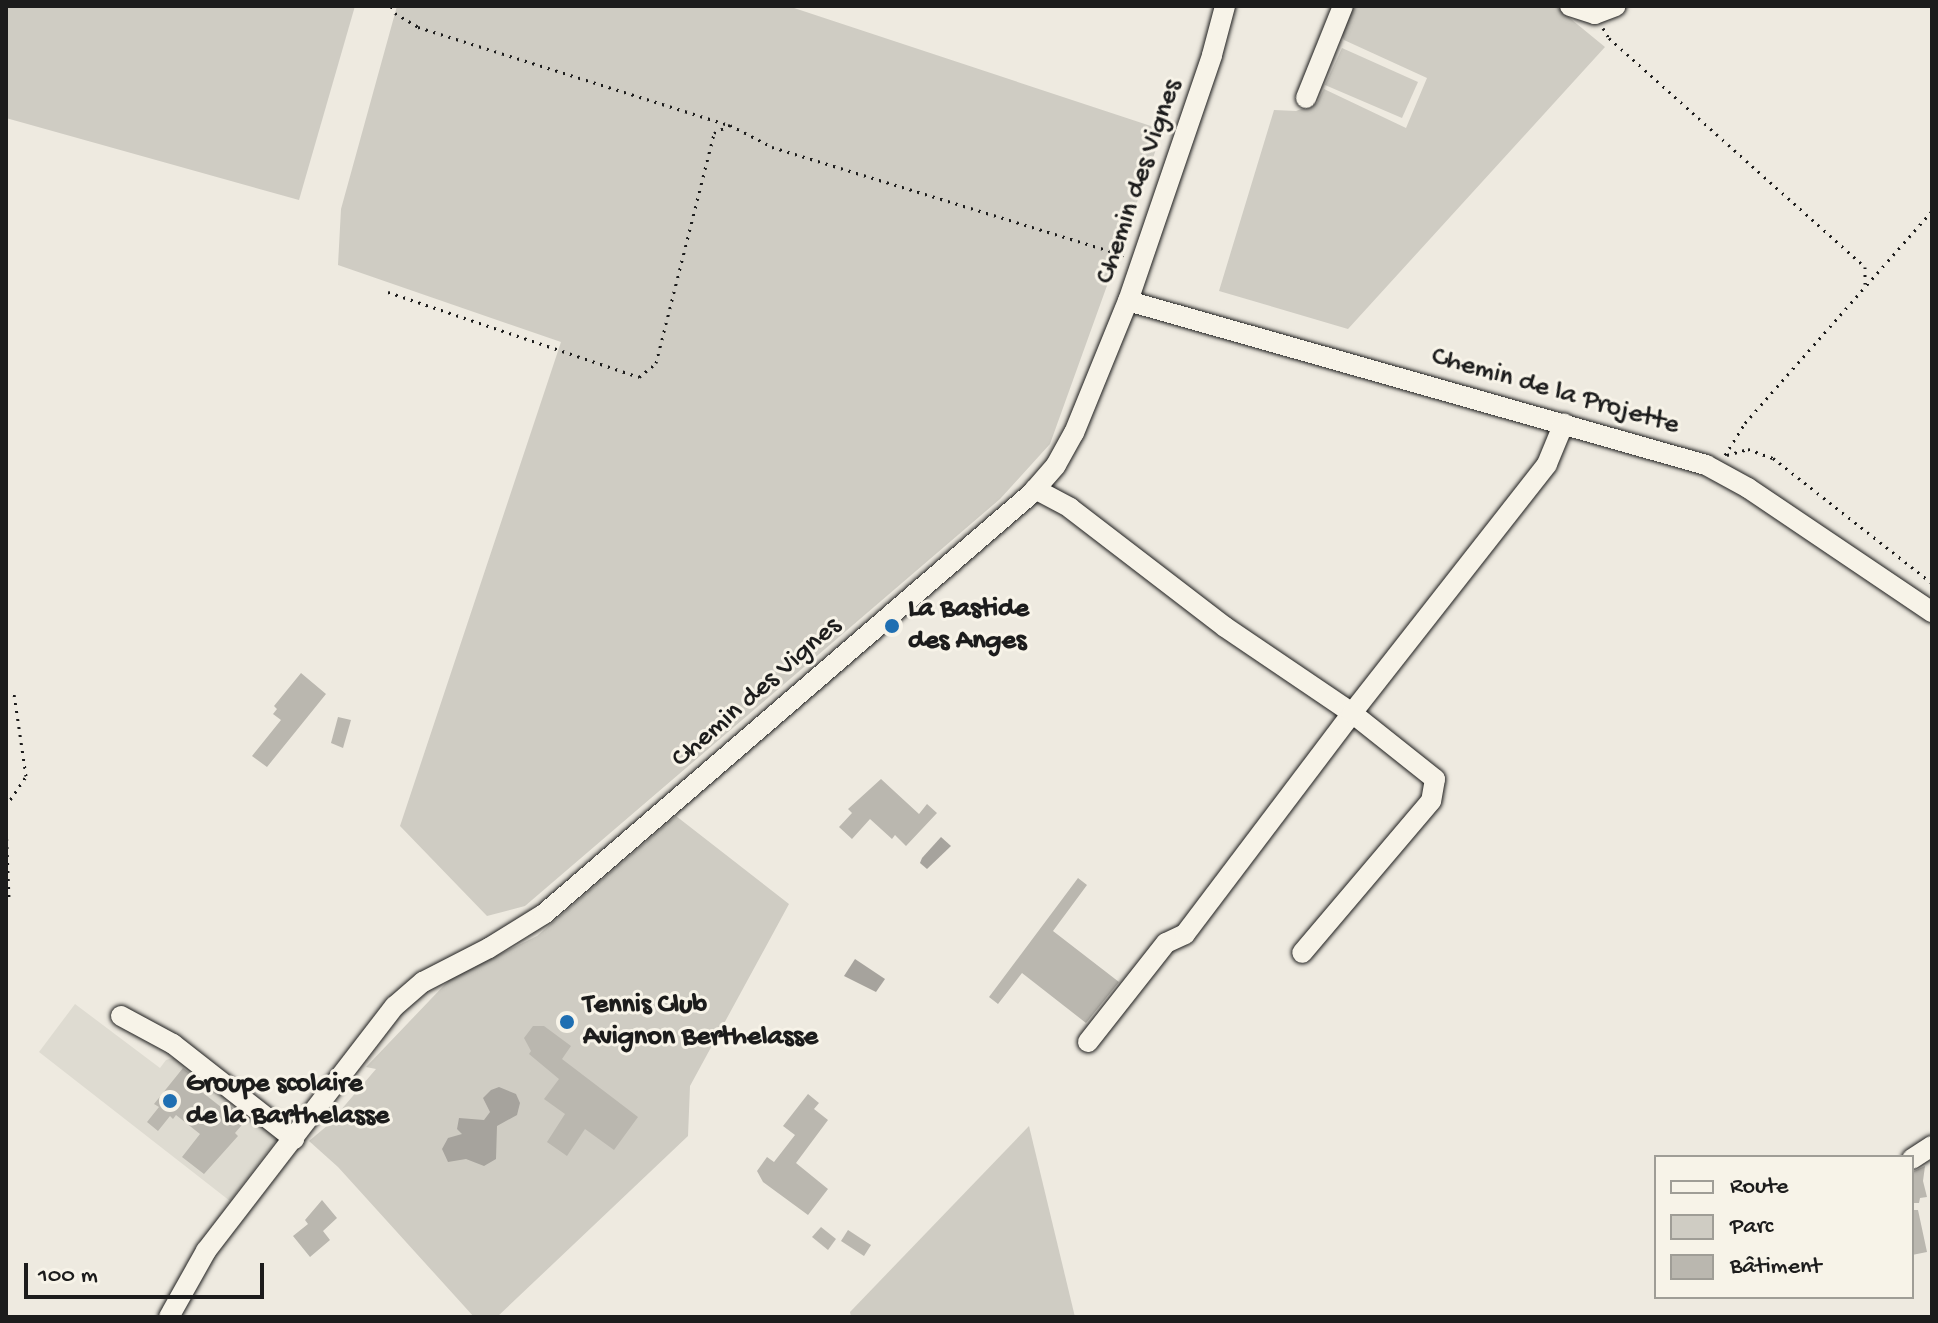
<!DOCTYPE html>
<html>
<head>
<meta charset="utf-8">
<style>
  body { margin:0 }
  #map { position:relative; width:1938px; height:1323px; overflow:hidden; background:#eeeae0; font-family:"Gochi Hand",sans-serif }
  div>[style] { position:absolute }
  .built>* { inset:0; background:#dedbd1 }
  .green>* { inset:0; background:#cfccc3 }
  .water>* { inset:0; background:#a6a39d }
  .building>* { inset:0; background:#bab7af }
  .path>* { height:3px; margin-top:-1.5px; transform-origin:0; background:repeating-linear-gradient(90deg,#1c1c1c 0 2px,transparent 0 8px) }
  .roads { filter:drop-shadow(0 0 2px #1c1c1c) drop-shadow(0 0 2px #1c1c1c) }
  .minor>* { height:20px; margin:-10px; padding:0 10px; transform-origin:10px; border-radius:10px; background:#f7f3e8 }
  .dots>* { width:22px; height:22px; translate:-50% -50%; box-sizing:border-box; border:4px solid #f7f3e8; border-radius:50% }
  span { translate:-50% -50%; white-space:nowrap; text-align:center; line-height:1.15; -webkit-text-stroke:6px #f7f3e8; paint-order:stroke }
  .street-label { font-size:28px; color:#1c1c1c }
  .poi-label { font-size:28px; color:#1c1c1c; font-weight:700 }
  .left { translate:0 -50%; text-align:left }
  .frame { position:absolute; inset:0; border:8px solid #1c1c1c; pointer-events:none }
  .legend { position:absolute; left:1654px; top:1155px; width:260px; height:144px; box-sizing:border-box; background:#f7f3e8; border:2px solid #9f9d96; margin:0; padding:10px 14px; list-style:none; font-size:24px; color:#1c1c1c }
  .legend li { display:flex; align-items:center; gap:16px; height:40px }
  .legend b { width:40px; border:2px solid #9f9d96 }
  .scale { position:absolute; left:24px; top:1263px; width:240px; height:36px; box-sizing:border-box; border:4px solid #1c1c1c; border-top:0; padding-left:10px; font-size:24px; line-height:28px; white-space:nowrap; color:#1c1c1c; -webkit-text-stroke:6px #f7f3e8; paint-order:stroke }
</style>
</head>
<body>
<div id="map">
  <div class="built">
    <i style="clip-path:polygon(75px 1004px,160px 1068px,166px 1060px,176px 1057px,281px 1134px,230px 1201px,39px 1052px)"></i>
  </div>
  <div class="green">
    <i style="clip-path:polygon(6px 6px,355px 6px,299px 200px,6px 118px)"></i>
    <i style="clip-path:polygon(397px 6px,788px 6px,1163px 130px,1050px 444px,1000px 499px,525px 906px,487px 916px,400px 826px,561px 342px,338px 265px,341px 209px)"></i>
    <i style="clip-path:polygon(1351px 6px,1555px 6px,1605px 47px,1348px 329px,1219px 291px,1274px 110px,1296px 111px,1317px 103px,1324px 89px,1406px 128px,1427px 78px,1344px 40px,1340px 31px)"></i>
    <i style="clip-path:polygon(1342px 48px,1418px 82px,1402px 118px,1325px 85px)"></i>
    <i style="clip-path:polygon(676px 816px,789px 904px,690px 1086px,688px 1136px,497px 1317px,474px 1317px,338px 1167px,309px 1141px,328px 1125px,376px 1069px,366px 1067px,451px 978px,537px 936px)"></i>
    <i style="clip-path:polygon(1029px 1126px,1075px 1317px,851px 1317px,850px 1312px)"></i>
  </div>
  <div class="water">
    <i style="clip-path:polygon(941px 837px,951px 846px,927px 869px,920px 863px,922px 858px)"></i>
    <i style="clip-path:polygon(855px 959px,885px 979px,876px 992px,844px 976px)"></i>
    <i style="clip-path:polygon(499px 1087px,516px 1094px,520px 1103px,517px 1115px,497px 1126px,496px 1159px,484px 1166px,466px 1159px,448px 1162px,442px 1149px,448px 1138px,462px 1134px,457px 1129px,459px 1118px,484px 1120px,490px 1112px,483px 1098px,491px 1090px)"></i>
  </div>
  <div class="building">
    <i style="clip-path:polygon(301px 673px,326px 694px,267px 767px,252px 756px,281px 720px,273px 714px,277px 709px,274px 706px)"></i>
    <i style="clip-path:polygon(338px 717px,351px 720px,343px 748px,331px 743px)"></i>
    <i style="clip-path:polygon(881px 779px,919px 814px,927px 804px,937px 813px,906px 846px,895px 835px,892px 839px,870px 819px,852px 839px,839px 827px,852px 813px,848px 809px)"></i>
    <i style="clip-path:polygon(1078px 878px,1087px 885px,1053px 931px,1119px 982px,1086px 1023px,1022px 973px,998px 1004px,989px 997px)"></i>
    <i style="clip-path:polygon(533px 1026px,544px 1026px,571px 1046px,562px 1059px,638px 1117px,614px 1150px,585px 1129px,567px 1156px,547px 1142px,565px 1114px,544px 1099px,559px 1079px,529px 1054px,531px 1051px,524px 1038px)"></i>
    <i style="clip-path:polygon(183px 1068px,197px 1079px,193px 1085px,221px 1107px,225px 1102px,247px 1119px,235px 1133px,238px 1136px,204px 1174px,182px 1157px,200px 1134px,176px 1115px,173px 1119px,170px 1116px,158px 1131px,147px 1122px,159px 1107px,154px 1104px)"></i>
    <i style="clip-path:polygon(808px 1094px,819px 1103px,814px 1109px,828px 1120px,796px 1163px,828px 1189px,808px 1215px,763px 1182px,757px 1171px,767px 1157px,774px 1162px,795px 1135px,783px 1126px)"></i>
    <i style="clip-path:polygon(1925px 1166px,1923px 1181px,1927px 1197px,1920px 1198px,1919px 1203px,1912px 1203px,1912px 1172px)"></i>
    <i style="clip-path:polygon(322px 1200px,337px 1218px,323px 1231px,330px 1240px,310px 1257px,293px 1236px,308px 1224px,305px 1220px)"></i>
    <i style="clip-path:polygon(1912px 1210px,1918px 1210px,1927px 1252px,1912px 1255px)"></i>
    <i style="clip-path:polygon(821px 1227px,836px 1239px,828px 1250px,812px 1237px)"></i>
    <i style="clip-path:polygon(848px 1230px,871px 1245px,864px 1256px,841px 1241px)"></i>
  </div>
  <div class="path">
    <i style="left:391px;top:6px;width:8px;rotate:60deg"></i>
    <i style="left:395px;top:13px;width:27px;rotate:31deg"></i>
    <i style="left:418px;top:27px;width:325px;rotate:17.5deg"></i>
    <i style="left:1603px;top:28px;width:12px;rotate:59deg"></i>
    <i style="left:1609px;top:38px;width:343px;rotate:41.8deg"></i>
    <i style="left:1865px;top:267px;width:17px;rotate:90deg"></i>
    <i style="left:388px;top:292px;width:265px;rotate:18.7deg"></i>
    <i style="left:639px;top:377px;width:22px;rotate:-39deg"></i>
    <i style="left:656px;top:363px;width:237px;rotate:-75.8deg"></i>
    <i style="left:714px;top:133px;width:18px;rotate:-27deg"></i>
    <i style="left:730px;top:125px;width:47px;rotate:27.6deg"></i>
    <i style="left:772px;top:147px;width:368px;rotate:17.1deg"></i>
    <i style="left:1725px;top:455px;width:38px;rotate:-58deg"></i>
    <i style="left:1745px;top:423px;width:283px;rotate:-48.6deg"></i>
    <i style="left:1727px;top:455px;width:22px;rotate:-16deg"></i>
    <i style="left:1748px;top:449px;width:27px;rotate:20deg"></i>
    <i style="left:1773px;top:458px;width:202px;rotate:38.2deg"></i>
    <i style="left:6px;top:806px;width:36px;rotate:-56deg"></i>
    <i style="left:26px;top:776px;width:83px;rotate:-98.3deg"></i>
    <i style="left:6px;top:823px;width:75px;rotate:87.7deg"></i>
  </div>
  <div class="roads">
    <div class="minor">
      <i style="left:1570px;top:6px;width:26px;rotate:18deg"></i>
      <i style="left:1595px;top:14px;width:22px;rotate:-21deg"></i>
      <i style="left:1306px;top:98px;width:99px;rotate:-68.1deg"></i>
      <i style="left:1128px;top:301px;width:601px;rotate:15.84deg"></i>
      <i style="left:1706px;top:465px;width:48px;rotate:28.7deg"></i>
      <i style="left:1748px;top:488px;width:222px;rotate:34deg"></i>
      <i style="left:1035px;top:489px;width:40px;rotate:28deg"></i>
      <i style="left:1070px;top:508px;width:195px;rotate:37.5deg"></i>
      <i style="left:1225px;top:627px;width:153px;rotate:34.1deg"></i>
      <i style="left:1352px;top:713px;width:106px;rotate:38.5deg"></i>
      <i style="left:1435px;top:779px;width:22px;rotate:100deg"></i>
      <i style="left:1431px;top:801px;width:199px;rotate:130.3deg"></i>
      <i style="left:121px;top:1016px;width:59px;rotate:28.3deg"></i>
      <i style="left:173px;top:1044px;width:154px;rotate:38.1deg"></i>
      <i style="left:1088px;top:1042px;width:126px;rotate:-51.8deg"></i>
      <i style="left:1166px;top:943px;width:21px;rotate:-25deg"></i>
      <i style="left:1185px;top:934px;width:277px;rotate:-52.9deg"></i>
      <i style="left:1352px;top:713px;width:316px;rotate:-51.9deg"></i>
      <i style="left:1547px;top:464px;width:44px;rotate:-67.5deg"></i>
      <i style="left:1912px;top:1159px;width:24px;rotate:-33deg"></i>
      <i style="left:169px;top:1317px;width:76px;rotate:-60.7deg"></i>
      <i style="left:206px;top:1251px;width:309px;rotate:-52.4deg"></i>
      <i style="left:395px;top:1006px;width:37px;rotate:-41deg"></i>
      <i style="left:423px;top:982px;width:74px;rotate:-27.3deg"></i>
      <i style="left:489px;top:948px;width:65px;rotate:-31.7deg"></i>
      <i style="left:544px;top:914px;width:643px;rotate:-40.78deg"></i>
      <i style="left:1031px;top:494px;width:38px;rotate:-49deg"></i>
      <i style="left:1056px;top:465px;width:37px;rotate:-61deg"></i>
      <i style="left:1074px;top:433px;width:143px;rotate:-67.8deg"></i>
      <i style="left:1128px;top:301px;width:260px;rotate:-71.1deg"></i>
      <i style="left:1212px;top:55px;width:51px;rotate:-75.1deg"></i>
    </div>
  </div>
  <div class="dots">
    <i style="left:892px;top:626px;background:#1f6fb2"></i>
    <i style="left:567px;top:1022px;background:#1f6fb2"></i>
    <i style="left:170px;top:1101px;background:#1f6fb2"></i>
  </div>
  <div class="street-label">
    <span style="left:1140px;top:182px;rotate:-71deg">Chemin des Vignes</span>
    <span style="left:1555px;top:392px;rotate:16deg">Chemin de la Projette</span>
    <span style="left:757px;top:693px;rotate:-41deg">Chemin des Vignes</span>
  </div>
  <div class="poi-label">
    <span class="left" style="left:908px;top:626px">La Bastide<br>des Anges</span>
    <span class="left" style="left:583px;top:1022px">Tennis Club<br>Avignon Berthelasse</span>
    <span class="left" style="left:186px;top:1101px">Groupe scolaire<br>de la Barthelasse</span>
  </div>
  <div class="frame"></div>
  <ul class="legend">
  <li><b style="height:10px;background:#f7f3e8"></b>Route</li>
  <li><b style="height:22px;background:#cfccc3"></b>Parc</li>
  <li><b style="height:22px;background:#bab7af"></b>Bâtiment</li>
  </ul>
  <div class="scale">100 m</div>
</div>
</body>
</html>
